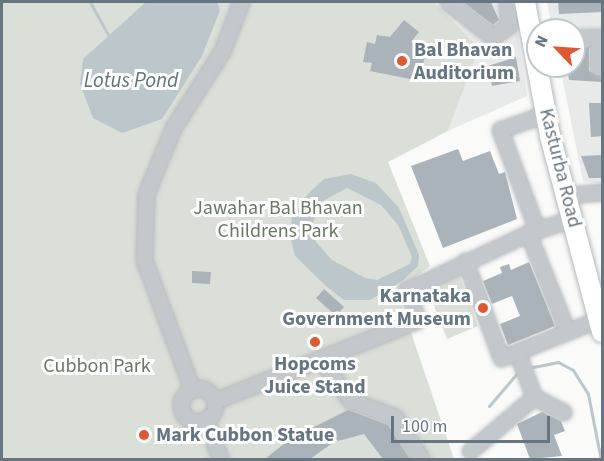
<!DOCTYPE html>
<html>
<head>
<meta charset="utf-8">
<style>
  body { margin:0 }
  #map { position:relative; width:604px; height:461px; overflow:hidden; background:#fafaf8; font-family:"Source Sans 3",sans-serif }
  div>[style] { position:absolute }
  .built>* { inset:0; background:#e8e9e9 }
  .green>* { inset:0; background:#dadfd7 }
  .water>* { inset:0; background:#bbc7cb }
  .stream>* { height:3px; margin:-1.5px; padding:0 1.5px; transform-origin:1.5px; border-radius:1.5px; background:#bbc7cb }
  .building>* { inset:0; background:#aab3b9 }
  .roads { filter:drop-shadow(0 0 2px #b5babe) drop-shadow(0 0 2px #b5babe) }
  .minor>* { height:15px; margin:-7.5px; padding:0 7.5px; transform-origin:7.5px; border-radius:7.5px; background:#c3c8cc }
  .minor>.ring { margin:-7.5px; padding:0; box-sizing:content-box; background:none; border:15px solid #c3c8cc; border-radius:50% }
  .major>* { height:20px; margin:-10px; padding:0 10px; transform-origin:10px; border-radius:10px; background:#fff }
  .dots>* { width:16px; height:16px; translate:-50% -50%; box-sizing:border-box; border:3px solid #fff; border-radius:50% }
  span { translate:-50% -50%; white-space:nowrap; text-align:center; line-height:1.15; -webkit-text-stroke:6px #fff; paint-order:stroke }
  .poi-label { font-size:20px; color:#657683; font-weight:700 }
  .left { translate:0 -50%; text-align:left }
  .right { translate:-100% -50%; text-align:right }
  .street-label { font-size:20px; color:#657683 }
  .park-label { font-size:20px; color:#687a64 }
  .water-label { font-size:21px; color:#60757c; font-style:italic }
  .frame { position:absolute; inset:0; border:3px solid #657683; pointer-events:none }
  .north { position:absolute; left:526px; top:18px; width:60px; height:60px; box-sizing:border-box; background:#fff; border:2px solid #c1c8cd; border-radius:50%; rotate:295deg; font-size:16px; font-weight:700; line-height:24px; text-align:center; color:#657683 }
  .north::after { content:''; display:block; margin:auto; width:21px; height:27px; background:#e4572e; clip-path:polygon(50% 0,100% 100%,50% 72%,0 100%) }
  .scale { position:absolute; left:391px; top:416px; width:159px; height:27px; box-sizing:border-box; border:3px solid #657683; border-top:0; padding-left:8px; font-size:18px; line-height:21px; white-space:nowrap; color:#657683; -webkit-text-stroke:4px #fff; paint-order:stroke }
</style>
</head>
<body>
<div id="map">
  <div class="built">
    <i style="clip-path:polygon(434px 2px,513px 2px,527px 96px,448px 131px,479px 48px)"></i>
    <i style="clip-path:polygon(547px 2px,602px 2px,602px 184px,583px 181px,560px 66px,574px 66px,574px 30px,552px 30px)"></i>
  </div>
  <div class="green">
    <i style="clip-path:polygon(2px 2px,434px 2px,479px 48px,448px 131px,388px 162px,430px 266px,397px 291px,454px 459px,2px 459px)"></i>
    <i style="clip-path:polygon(459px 275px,478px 326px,447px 339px,427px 288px)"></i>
  </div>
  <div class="water">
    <i style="clip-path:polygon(146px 2px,217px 2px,220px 10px,202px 56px,162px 119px,122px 133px,93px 118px,80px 84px,83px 59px)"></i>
    <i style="clip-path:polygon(evenodd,351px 174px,376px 183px,399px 208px,419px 255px,418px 266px,402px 281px,370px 300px,344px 300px,326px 286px,295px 256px,290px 235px,292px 217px,308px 194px,324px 179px,351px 174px,347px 188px,381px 205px,398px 225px,412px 257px,410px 264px,377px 280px,365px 278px,332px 260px,316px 242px,312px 225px,321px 202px,347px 188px)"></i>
  </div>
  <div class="stream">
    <i style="left:90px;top:2px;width:39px;rotate:61deg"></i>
    <i style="left:528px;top:368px;width:31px;rotate:-11deg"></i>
    <i style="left:558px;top:362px;width:17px;rotate:28deg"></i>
    <i style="left:573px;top:370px;width:28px;rotate:58deg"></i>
    <i style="left:588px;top:394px;width:67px;rotate:78.9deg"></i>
    <i style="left:489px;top:406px;width:46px;rotate:-49.4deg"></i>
  </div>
  <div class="building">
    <i style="clip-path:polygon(463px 2px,491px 2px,499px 20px,493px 25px)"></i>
    <i style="clip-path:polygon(558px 2px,603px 2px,603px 12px,559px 14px)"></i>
    <i style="clip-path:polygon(404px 20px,419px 32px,411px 42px,427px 45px,420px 81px,370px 71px,372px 63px,363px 62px,367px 42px,375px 44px,377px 35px,390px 37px)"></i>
    <i style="clip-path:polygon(589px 47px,589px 71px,603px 77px,603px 82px,569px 80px,567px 66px,574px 66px,574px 48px)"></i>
    <i style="clip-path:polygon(516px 57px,520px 81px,492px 86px,488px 66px)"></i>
    <i style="clip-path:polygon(589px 103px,603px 103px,603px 136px,591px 137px)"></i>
    <i style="clip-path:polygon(458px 149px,463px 161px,490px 151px,499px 174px,505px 172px,517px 219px,443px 248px,411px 166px)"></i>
    <i style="clip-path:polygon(603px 155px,603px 178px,589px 178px,581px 156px)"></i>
    <i style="clip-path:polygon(529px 262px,555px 326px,508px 345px,500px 324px,520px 316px,512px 296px,492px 304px,483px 281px,502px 273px,500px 267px,509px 264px,511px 270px)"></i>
    <i style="clip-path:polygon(192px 271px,211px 272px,210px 284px,192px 283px)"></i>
    <i style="clip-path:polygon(324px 289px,344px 307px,336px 316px,316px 298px)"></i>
    <i style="clip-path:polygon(348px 410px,388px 425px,410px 459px,383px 459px,364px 434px,334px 442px,310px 459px,265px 459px,290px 439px)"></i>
    <i style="clip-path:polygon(542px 412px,561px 421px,565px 431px,554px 435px,562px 456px,530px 459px,517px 424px)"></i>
  </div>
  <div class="roads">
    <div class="minor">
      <i style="left:448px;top:2px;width:57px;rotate:37.9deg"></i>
      <i style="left:493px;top:37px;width:20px;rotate:-37deg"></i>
      <i style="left:509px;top:25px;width:23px;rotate:-95deg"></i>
      <i style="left:574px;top:38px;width:25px;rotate:-2deg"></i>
      <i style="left:599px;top:37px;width:30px;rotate:92deg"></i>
      <i style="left:598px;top:67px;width:4px"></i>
      <i style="left:579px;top:194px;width:23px;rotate:-5deg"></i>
      <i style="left:537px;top:230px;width:107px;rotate:-110.3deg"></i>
      <i style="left:500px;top:130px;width:48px;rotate:-19.6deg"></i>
      <i style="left:528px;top:233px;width:105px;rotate:68.3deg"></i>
      <i style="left:465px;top:261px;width:103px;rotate:69.6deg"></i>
      <i style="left:501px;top:358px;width:105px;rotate:-21.7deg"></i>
      <i style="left:517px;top:352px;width:48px;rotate:69.3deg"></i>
      <i style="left:534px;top:397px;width:33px;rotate:27deg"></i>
      <i style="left:320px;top:359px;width:51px;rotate:53.8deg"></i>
      <i style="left:350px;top:400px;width:48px;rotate:20.7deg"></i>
      <i style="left:395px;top:417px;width:51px;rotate:57.9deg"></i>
      <i class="ring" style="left:181px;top:388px;width:19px;height:19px"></i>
      <i style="left:192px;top:389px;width:138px;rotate:-110.4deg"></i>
      <i style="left:144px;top:260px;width:66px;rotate:-88.3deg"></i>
      <i style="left:146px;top:194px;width:71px;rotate:-67.8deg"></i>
      <i style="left:173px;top:128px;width:91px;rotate:-57.5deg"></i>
      <i style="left:222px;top:51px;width:53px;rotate:-68.8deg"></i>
      <i style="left:214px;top:401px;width:219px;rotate:-21.7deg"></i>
      <i style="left:418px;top:320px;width:32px;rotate:-110deg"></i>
      <i style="left:407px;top:290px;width:134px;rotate:-25.2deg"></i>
      <i style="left:528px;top:233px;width:46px;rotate:-17.7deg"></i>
      <i style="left:205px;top:419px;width:44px;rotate:68.7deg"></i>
      <i style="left:470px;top:451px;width:84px;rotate:-40.2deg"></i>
    </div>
    <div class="major">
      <i style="left:525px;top:2px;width:136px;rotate:79.4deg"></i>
      <i style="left:550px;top:136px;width:203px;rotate:75.1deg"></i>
    </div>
  </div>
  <div class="dots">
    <i style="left:402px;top:61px;background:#e4572e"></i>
    <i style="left:483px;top:308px;background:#e4572e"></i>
    <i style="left:315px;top:342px;background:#e4572e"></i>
    <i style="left:144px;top:435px;background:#e4572e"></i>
  </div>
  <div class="poi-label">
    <span class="left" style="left:414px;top:62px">Bal Bhavan<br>Auditorium</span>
    <span class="right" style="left:471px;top:308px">Karnataka<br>Government Museum</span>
    <span style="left:315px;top:376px">Hopcoms<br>Juice Stand</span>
    <span class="left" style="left:156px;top:435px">Mark Cubbon Statue</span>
  </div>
  <div class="street-label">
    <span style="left:560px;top:168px;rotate:76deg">Kasturba Road</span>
  </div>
  <div class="park-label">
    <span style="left:278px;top:220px">Jawahar Bal Bhavan<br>Childrens Park</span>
    <span style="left:97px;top:366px">Cubbon Park</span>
  </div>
  <div class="water-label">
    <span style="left:131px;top:80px">Lotus Pond</span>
  </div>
  <div class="frame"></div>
  <div class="north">N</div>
  <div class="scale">100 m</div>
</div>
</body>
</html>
